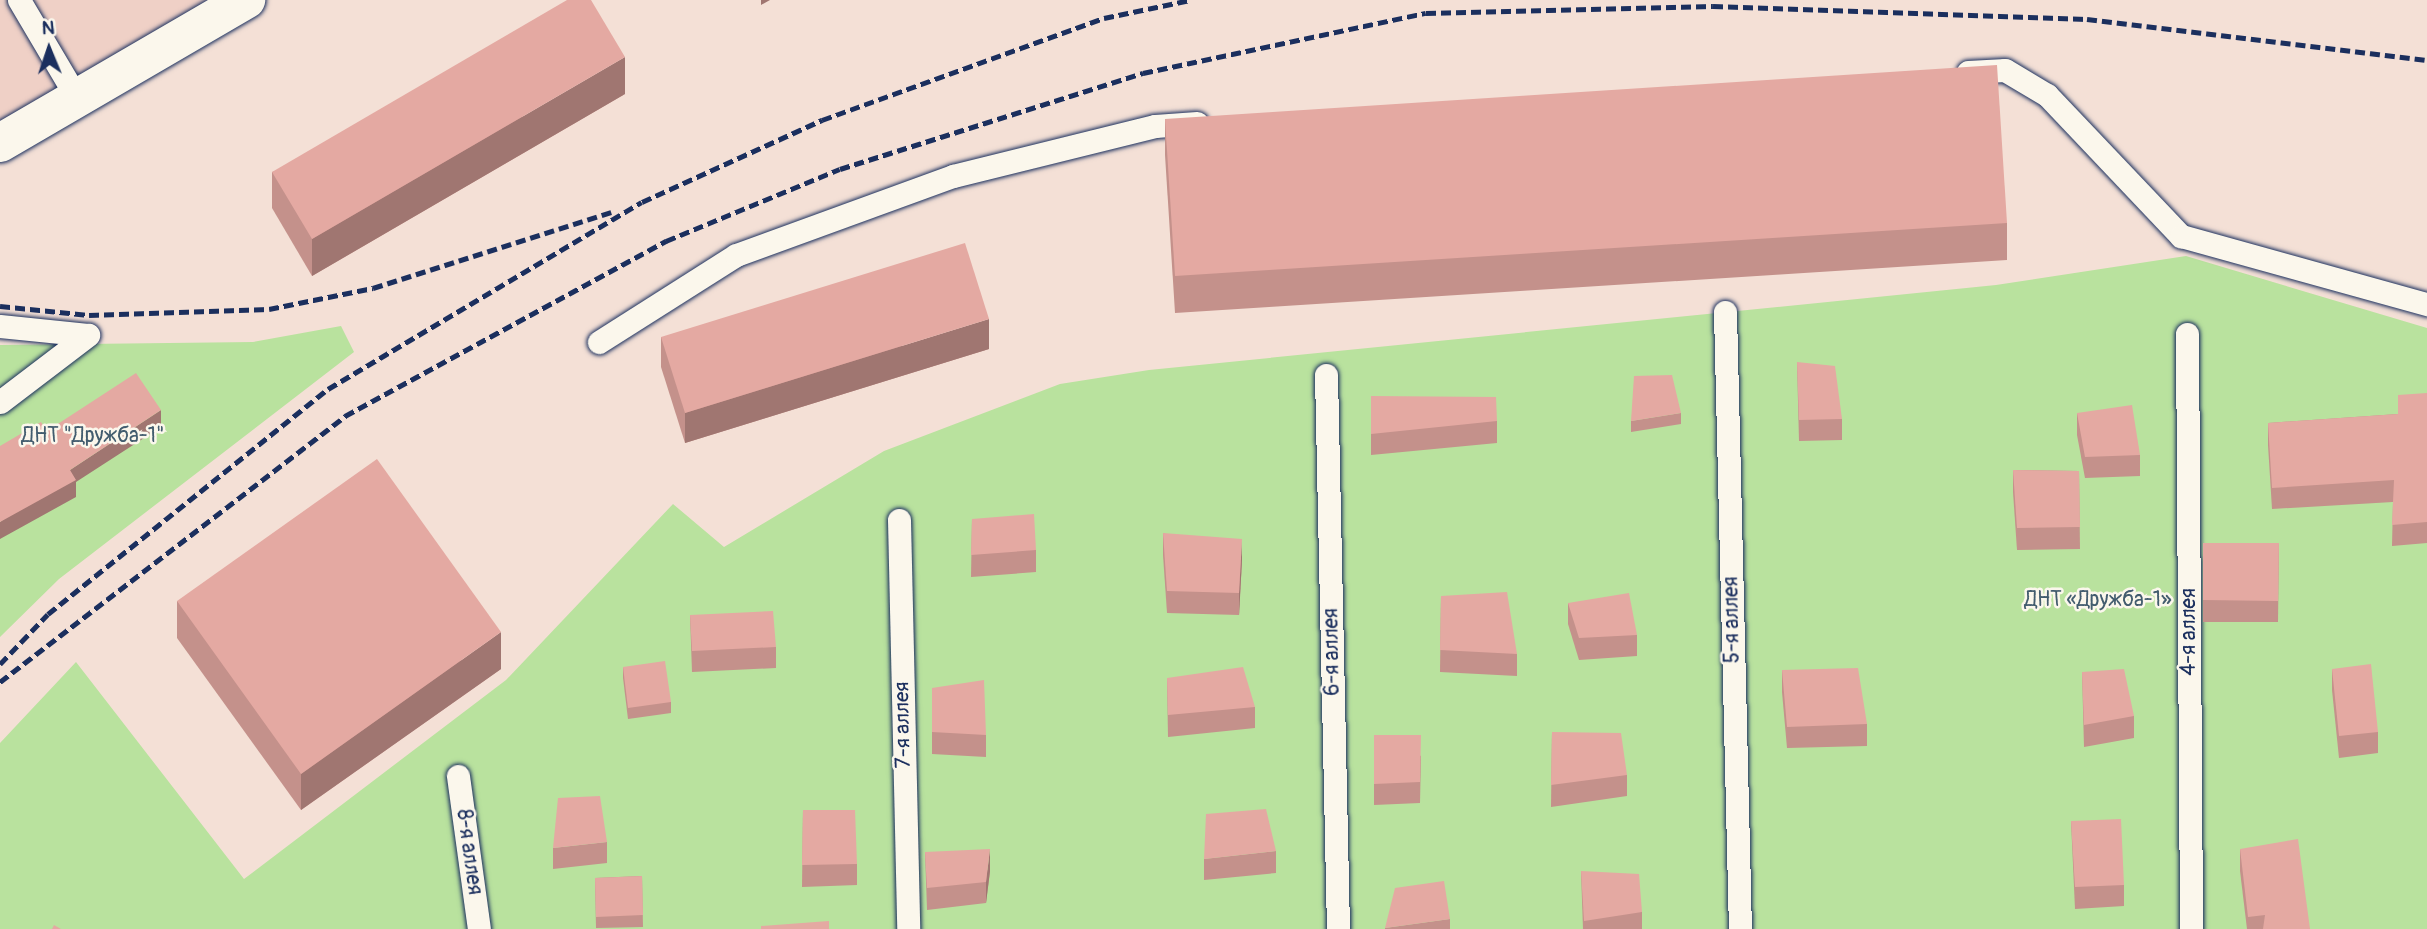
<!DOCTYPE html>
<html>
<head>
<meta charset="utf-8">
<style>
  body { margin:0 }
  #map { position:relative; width:2427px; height:929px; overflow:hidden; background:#f4e0d6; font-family:Pangolin,sans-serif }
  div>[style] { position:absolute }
  .built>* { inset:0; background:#efd0c6 }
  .green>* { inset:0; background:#b9e29e }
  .roads { filter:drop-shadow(0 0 2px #1b2f5e) drop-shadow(0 0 2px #1b2f5e) }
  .service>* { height:23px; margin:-11.5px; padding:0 11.5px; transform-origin:11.5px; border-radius:11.5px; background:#fbf7ec }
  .minor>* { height:38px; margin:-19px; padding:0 19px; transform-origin:19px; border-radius:19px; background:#fbf7ec }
  .rail>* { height:5px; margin-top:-2.5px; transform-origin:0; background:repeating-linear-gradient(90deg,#1b2f5e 0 10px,transparent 0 15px) }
  .wall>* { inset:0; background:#c4918b }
  .shaded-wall>* { inset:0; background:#a07671 }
  .building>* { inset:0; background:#e4a9a2 }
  span { translate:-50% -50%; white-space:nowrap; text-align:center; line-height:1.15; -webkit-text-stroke:5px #fbf7ec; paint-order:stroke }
  .park-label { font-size:21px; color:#425c6e }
  .street-label { font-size:21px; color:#1b2f5e }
  .north { position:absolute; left:14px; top:14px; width:70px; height:70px; -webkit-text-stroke:5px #fbf7ec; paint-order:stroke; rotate:358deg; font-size:19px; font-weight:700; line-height:28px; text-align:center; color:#1b2f5e }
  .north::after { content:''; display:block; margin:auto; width:24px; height:32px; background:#1b2f5e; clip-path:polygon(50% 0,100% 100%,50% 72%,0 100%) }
</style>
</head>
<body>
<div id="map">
  <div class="built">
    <i style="clip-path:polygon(0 0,214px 0,0 132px)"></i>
  </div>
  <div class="green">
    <i style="clip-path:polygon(2186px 256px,2427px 328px,2427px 929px,0 929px,0 743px,76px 662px,244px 879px,506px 680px,673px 504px,724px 547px,884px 451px,1060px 384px,1149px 370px,1996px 285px)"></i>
    <i style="clip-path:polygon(341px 326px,354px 352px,59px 579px,0 637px,0 345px,253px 342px)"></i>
  </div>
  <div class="roads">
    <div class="service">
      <i style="left:19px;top:0;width:114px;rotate:59.4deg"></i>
      <i style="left:1968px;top:72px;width:37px;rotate:-3deg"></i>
      <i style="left:2005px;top:70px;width:49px;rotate:30.8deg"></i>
      <i style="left:2047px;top:95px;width:195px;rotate:46.5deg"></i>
      <i style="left:2181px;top:236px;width:255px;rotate:15.5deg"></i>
      <i style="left:1725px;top:312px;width:617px;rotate:88.61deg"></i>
      <i style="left:0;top:326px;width:88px;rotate:5.8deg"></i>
      <i style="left:2187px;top:334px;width:595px;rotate:89.61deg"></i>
      <i style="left:599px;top:342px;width:162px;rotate:-32.4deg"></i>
      <i style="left:736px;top:255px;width:231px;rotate:-20deg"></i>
      <i style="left:953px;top:176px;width:208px;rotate:-13.9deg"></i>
      <i style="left:1155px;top:126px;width:42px;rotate:-4.1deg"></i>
      <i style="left:1326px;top:375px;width:554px;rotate:88.76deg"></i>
      <i style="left:0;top:402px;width:111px;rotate:-37.3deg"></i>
      <i style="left:899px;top:520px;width:409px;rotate:88.7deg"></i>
      <i style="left:458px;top:776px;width:154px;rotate:82.2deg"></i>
    </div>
    <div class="minor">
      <i style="left:0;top:143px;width:285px;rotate:-30.2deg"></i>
    </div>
  </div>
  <div class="rail">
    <i style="left:0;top:306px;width:89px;rotate:5.8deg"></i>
    <i style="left:89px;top:315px;width:180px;rotate:-1.9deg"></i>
    <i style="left:269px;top:309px;width:106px;rotate:-11.4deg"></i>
    <i style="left:373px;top:288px;width:254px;rotate:-17.7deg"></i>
    <i style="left:0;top:664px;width:69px;rotate:-46.2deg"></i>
    <i style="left:48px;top:614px;width:359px;rotate:-38.8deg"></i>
    <i style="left:328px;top:389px;width:365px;rotate:-30.8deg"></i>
    <i style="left:642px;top:202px;width:198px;rotate:-24.5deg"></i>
    <i style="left:822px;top:120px;width:300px;rotate:-19.9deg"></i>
    <i style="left:1104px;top:18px;width:88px;rotate:-11.8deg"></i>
    <i style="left:0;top:682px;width:436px;rotate:-37.6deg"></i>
    <i style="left:345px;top:416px;width:366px;rotate:-28.6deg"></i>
    <i style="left:666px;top:241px;width:188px;rotate:-22.5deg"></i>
    <i style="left:840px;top:169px;width:318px;rotate:-17.6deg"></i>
    <i style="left:1143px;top:73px;width:289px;rotate:-12deg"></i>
    <i style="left:1426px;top:13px;width:287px;rotate:-1.4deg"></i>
    <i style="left:1713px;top:6px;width:374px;rotate:2deg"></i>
    <i style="left:2087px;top:19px;width:342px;rotate:6.9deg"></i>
  </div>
  <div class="wall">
    <i style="clip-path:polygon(625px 94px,312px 276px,272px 208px,272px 172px)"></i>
    <i style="clip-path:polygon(1165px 119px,2007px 223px,2007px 260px,1175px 313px,1165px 155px)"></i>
    <i style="clip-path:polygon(661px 337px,989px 349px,685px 443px,661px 367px)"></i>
    <i style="clip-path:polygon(1797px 362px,1842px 419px,1842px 440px,1799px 441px)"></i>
    <i style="clip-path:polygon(2427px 393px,2427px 543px,2392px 546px,2393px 502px,2272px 509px,2268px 445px,2268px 423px,2398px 414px)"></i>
    <i style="clip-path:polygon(1371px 396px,1497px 421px,1497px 443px,1371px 455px)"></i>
    <i style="clip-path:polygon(1681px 413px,1681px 424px,1631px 432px,1631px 421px)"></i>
    <i style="clip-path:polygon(2077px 413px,2140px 455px,2140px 476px,2085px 478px,2077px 435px)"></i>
    <i style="clip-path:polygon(2013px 470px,2079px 471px,2080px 549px,2017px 550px,2013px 492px)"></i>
    <i style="clip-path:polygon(972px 519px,1036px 550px,1036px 572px,971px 577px)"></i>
    <i style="clip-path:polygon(1163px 533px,1242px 560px,1239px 615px,1167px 613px,1163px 555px)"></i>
    <i style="clip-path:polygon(2203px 543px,2279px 543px,2278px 622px,2203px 622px)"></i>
    <i style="clip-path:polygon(1441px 596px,1517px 654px,1517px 676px,1440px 672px)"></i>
    <i style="clip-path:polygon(177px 601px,501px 669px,301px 810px,177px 638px)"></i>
    <i style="clip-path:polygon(1568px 603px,1637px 635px,1637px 656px,1579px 660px,1568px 624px)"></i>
    <i style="clip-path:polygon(690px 615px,776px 647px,776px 668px,692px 672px)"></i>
    <i style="clip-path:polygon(623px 667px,671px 702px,671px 713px,628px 719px,623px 678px)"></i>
    <i style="clip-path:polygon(2332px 669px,2378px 732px,2378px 753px,2339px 758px,2332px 690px)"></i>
    <i style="clip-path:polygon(1782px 670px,1867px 724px,1867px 746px,1787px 748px,1782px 692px)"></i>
    <i style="clip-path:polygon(2082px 672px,2134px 716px,2134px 738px,2084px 747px)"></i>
    <i style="clip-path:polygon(1167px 678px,1255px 707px,1255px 728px,1168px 737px)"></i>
    <i style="clip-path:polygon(932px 688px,986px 735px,986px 757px,932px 754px)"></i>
    <i style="clip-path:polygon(1552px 732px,1627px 775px,1627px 796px,1551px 807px)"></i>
    <i style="clip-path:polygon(1374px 735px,1421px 756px,1420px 803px,1374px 805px)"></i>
    <i style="clip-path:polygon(803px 810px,857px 864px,857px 885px,802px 887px)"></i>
    <i style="clip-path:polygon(2071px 821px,2124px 885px,2124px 906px,2075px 909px)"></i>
    <i style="clip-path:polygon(607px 842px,607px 863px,553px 869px,553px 848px)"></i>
    <i style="clip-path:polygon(2240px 849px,2310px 929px,2247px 929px,2240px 871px)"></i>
    <i style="clip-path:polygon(1276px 851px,1276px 873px,1204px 880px,1204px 859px)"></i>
    <i style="clip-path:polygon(925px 852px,990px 871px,986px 903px,927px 910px)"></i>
    <i style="clip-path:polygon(1581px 871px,1642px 912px,1642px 929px,1583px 929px)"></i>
    <i style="clip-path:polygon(642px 876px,643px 927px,596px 928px,595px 878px)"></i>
    <i style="clip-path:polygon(1450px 919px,1450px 929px,1385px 929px,1385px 928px)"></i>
  </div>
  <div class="shaded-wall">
    <i style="clip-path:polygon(761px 0,770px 0,761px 5px)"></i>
    <i style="clip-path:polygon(625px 57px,625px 94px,312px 276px,312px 239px)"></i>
    <i style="clip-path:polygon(989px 319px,989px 349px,685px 443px,685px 413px)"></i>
    <i style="clip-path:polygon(161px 410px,161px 427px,76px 482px,76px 497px,0 539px,0 522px,70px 470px)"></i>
    <i style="clip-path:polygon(1242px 539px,1242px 560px,1239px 615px,1239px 593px)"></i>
    <i style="clip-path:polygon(501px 632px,501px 669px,301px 810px,301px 774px)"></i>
    <i style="clip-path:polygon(990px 849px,990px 871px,986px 903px,986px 882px)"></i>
  </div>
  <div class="building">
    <i style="clip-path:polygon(567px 0,591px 0,625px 57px,312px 239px,272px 172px)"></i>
    <i style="clip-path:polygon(1997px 65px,2007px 223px,1175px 276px,1165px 119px)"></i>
    <i style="clip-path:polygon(965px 243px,989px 319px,685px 413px,661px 337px)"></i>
    <i style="clip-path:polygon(1797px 362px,1835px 366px,1842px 419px,1799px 420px)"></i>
    <i style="clip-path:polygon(136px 373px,161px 410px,70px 470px,76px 480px,0 522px,0 446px,41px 422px,47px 431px)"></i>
    <i style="clip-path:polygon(1672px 375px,1681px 413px,1631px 421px,1634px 376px)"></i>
    <i style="clip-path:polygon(2427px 393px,2427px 522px,2392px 525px,2394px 480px,2272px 488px,2268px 423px,2398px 414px,2398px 395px)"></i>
    <i style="clip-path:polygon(1371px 396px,1496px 397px,1497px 421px,1371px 434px)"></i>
    <i style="clip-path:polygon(2132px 405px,2140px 455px,2085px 457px,2077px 413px)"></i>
    <i style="clip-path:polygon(377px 459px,501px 632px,301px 774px,177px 601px)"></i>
    <i style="clip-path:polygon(2013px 470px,2079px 471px,2080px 527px,2017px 528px)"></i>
    <i style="clip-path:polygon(1034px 514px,1036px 550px,971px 555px,972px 519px)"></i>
    <i style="clip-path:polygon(1163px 533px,1242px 539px,1239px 593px,1167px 591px)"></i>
    <i style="clip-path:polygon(2203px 543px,2279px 543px,2278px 601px,2203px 600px)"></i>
    <i style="clip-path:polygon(1507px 592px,1517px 654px,1440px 650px,1441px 596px)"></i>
    <i style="clip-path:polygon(1629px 593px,1637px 635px,1579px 638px,1568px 603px)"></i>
    <i style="clip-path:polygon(773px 611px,776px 647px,692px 651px,690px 615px)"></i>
    <i style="clip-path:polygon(665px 661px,671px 702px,628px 708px,623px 667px)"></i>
    <i style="clip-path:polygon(2371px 664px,2378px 732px,2339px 736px,2332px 669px)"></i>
    <i style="clip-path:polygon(1243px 667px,1255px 707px,1168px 715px,1167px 678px)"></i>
    <i style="clip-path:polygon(1858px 668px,1867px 724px,1787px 727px,1782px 670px)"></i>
    <i style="clip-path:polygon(2124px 669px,2134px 716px,2084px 725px,2082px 672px)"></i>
    <i style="clip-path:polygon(984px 680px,986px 735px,932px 732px,932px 688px)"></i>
    <i style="clip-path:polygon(1552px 732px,1621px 733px,1627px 775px,1551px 785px)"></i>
    <i style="clip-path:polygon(1374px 735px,1421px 735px,1420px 782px,1374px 784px)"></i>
    <i style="clip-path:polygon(600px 796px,607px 842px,553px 848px,558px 798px)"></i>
    <i style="clip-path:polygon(1266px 809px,1276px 851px,1204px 859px,1206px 814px)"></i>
    <i style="clip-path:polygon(803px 810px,855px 810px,857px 864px,802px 865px)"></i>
    <i style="clip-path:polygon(2121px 819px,2124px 885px,2075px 887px,2071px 821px)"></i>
    <i style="clip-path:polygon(2298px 839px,2310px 929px,2263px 929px,2265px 915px,2248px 917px,2240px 849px)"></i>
    <i style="clip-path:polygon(990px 849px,986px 882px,927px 888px,925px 852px)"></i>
    <i style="clip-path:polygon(1581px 871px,1639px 874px,1642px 912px,1584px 921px)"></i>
    <i style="clip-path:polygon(642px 876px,643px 915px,596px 917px,595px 878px)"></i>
    <i style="clip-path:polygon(1444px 881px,1450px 919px,1385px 928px,1395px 888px)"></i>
    <i style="clip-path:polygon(829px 921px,829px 929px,761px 929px,761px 926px)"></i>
    <i style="clip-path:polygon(54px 925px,61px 929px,52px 929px)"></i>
  </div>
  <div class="park-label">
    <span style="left:93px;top:436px">ДНТ "Дружба-1"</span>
    <span style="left:2098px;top:600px">ДНТ «Дружба-1»</span>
  </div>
  <div class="street-label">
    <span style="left:1732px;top:620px;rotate:-91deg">5-я аллея</span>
    <span style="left:2189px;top:632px;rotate:-90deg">4-я аллея</span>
    <span style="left:1332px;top:652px;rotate:-91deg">6-я аллея</span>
    <span style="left:903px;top:725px;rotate:-91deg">7-я аллея</span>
    <span style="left:469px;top:852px;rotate:82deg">8-я аллея</span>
  </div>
  <div class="north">N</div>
</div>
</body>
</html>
